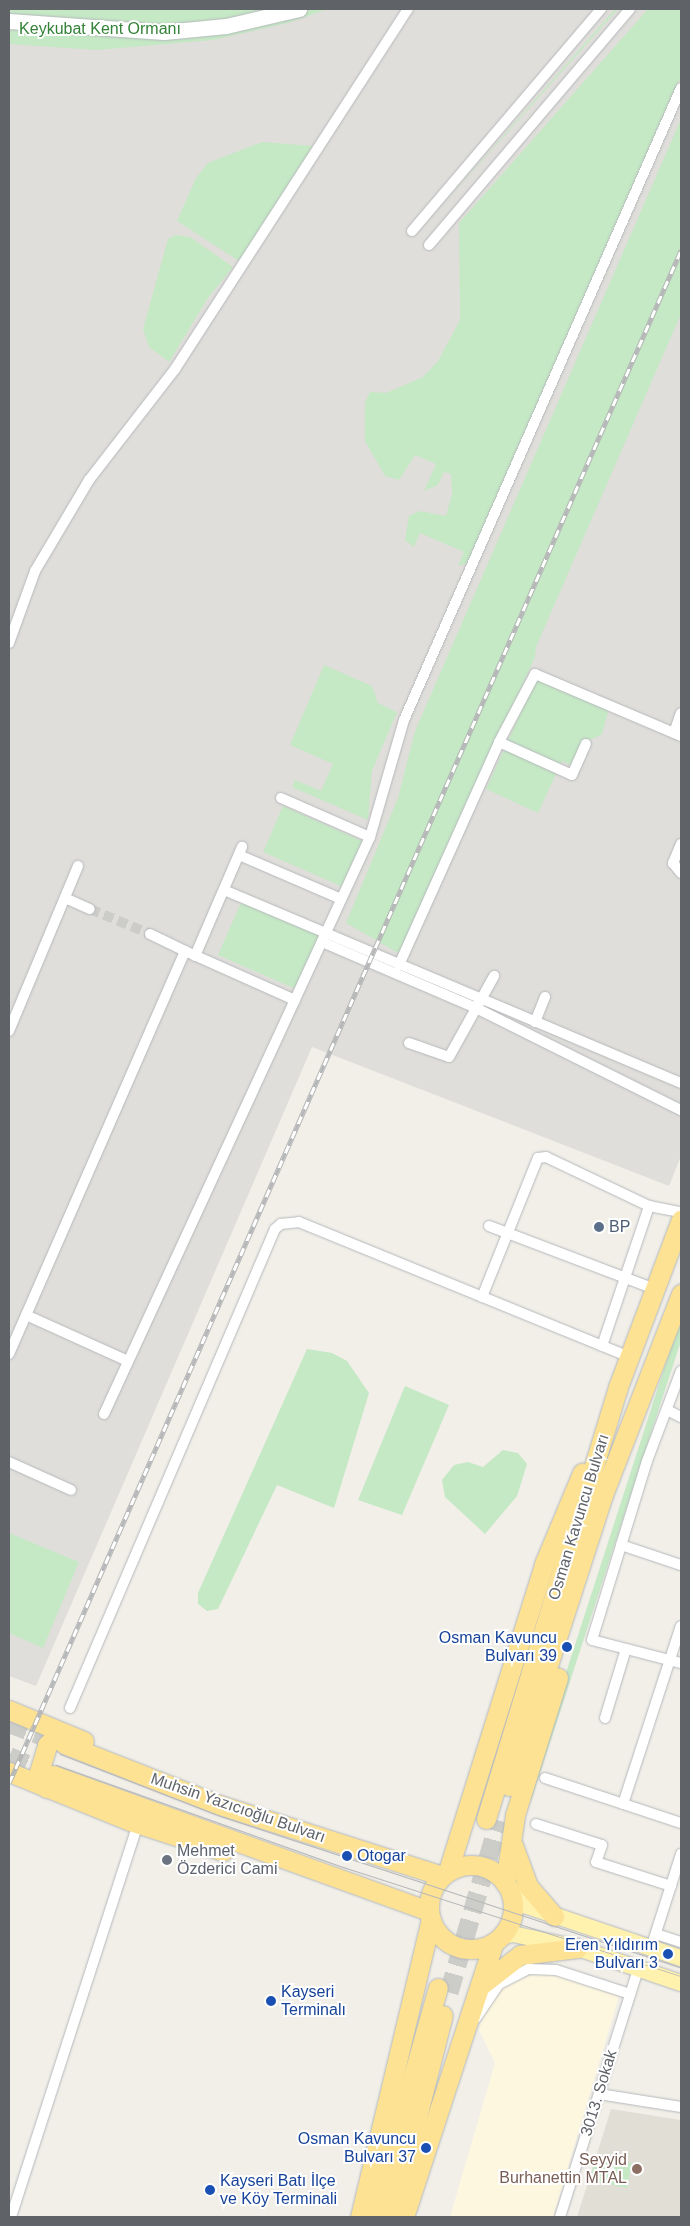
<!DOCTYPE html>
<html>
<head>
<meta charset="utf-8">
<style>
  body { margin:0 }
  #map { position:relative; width:690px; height:2226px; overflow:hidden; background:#f1efe8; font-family:Helvetica,sans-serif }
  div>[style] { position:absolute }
  .commercial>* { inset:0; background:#fef7e0 }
  .industrial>* { inset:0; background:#e0deda }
  .education>* { inset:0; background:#e1ded6 }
  .green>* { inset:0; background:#c5e8c5 }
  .street-tunnel>* { height:10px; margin-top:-5px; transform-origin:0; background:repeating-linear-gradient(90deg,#ccccc8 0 10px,transparent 0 15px) }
  .highway-tunnel>* { height:19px; margin-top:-9.5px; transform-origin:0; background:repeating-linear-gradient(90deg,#ccccc8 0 19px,transparent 0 28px) }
  .roads { filter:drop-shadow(0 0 1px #b5b8bc) drop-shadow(0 0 1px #b5b8bc) }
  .street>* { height:10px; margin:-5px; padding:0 5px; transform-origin:5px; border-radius:5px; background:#fff }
  .secondary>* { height:15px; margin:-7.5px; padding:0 7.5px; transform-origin:7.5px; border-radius:7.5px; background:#fff }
  .primary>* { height:16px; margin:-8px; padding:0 8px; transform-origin:8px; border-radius:8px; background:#fff2af }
  .highway>* { height:19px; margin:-9.5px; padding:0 9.5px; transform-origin:9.5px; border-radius:9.5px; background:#fde293 }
  .highway>.ring { margin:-9.5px; padding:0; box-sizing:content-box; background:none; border:19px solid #fde293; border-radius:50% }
  .tram>* { height:1px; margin:-0.5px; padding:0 0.5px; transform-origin:0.5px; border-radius:0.5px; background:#b6b7b8 }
  .rail>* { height:4.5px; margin-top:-2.25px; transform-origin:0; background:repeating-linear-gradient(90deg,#fff 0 8px,#b6b7b8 0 16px); box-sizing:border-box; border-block:1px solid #b6b7b8 }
  .dots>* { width:14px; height:14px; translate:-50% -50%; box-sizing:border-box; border:2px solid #fff; border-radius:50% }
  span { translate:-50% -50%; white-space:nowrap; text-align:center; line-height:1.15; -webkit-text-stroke:4px #fff; paint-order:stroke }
  .park-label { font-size:16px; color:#348238 }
  .service-label { font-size:16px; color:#4e5e75 }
  .left { translate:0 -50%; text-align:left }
  .street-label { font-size:16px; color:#5f6368 }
  .transit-label { font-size:16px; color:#164399 }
  .right { translate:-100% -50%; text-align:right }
  .worship-label { font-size:16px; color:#5b616d }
  .education-label { font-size:16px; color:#785e54 }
  .frame { position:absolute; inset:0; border:10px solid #5f6368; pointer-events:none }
</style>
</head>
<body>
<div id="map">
  <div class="commercial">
    <i style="clip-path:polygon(547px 1972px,619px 1996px,553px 2217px,450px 2217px,495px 2063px,479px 2030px,485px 2012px,501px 1988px,513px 1980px)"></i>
  </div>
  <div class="industrial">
    <i style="clip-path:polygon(319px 9px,681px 9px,681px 1156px,669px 1186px,312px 1047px,36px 1686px,9px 1676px,9px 37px)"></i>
  </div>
  <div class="education">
    <i style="clip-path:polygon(611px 2109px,681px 2120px,681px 2217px,577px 2217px)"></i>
  </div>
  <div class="green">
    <i style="clip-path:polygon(9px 9px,328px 9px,288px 23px,213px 40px,97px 50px,9px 44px)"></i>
    <i style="clip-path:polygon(615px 9px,618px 9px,432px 217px)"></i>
    <i style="clip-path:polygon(648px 9px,681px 9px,681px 76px,469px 563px,458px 566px,464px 552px,420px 533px,414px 547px,405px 540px,409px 516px,419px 511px,446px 516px,452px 494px,451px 474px,444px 472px,438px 485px,424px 491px,436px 464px,415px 455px,399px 480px,385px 476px,365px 441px,365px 402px,370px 392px,386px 393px,423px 377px,438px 361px,460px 320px,459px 223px)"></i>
    <i style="clip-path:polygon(681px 119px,681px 314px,536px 647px,535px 657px,400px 954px,346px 923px,398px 798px,415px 731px)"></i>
    <i style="clip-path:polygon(262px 142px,313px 146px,239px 261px,177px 221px,196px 178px,208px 163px)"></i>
    <i style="clip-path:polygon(176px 235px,190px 237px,233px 267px,208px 298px,169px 362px,149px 347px,143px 329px,168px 239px)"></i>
    <i style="clip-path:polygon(324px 665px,372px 686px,378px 703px,397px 712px,372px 771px,368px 820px,292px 787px,295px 780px,321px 791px,333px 764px,290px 745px)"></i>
    <i style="clip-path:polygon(538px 675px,602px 704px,608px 712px,602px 734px,583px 744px,574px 766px,562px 761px,538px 813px,486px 789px)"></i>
    <i style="clip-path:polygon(283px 806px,362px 841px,343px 887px,263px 852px)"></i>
    <i style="clip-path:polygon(242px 900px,322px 935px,298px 990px,218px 955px)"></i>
    <i style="clip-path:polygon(681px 1316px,681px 1341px,531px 1801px,525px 1800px)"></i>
    <i style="clip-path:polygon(307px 1349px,332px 1353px,347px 1361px,369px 1393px,334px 1508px,277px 1485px,218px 1609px,207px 1611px,198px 1604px,198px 1593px)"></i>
    <i style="clip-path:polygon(405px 1386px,449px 1405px,402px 1515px,358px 1500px)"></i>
    <i style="clip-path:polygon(503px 1450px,518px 1453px,527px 1464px,517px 1496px,485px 1534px,445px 1497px,442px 1480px,454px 1465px,468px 1462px,483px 1467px)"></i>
    <i style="clip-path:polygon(9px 1533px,79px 1562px,43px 1648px,9px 1633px)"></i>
    <i style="clip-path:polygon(596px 2156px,632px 2163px,627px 2188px,590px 2180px)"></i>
  </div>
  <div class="street-tunnel">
    <i style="left:90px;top:909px;width:65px;rotate:22.6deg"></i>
  </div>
  <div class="highway-tunnel">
    <i style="left:9px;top:1723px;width:59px;rotate:20.9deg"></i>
    <i style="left:9px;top:1756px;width:48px;rotate:23.4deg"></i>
    <i style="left:449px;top:1992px;width:179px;rotate:-73.8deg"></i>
  </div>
  <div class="roads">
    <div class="street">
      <i style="left:412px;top:231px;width:292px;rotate:-49.6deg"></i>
      <i style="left:429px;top:245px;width:310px;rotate:-49.6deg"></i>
      <i style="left:9px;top:643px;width:77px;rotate:-70.1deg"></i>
      <i style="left:35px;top:571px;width:106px;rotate:-59.3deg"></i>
      <i style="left:89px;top:480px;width:140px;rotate:-52.2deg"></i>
      <i style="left:175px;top:369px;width:429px;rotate:-57.1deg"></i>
      <i style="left:674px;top:733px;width:21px;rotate:-71deg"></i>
      <i style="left:499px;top:742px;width:80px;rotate:24.3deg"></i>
      <i style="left:572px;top:775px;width:34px;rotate:-66deg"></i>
      <i style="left:281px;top:798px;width:97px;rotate:23.7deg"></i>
      <i style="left:681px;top:844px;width:21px;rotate:113deg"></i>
      <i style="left:673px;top:863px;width:13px;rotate:51deg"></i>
      <i style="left:239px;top:855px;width:111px;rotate:23.3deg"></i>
      <i style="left:224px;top:890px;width:496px;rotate:22.9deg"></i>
      <i style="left:65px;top:898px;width:27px;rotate:24deg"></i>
      <i style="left:150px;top:934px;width:39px;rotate:26deg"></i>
      <i style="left:322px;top:942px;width:170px;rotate:23.2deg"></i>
      <i style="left:478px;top:1009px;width:227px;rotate:26.5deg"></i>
      <i style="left:195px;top:956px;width:119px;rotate:-66.7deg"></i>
      <i style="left:399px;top:965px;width:244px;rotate:-65.8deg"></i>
      <i style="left:499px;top:742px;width:77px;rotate:-62.1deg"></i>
      <i style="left:535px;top:674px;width:159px;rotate:23deg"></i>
      <i style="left:535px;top:1022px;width:27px;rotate:-68deg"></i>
      <i style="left:9px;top:1031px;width:179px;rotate:-67.3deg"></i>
      <i style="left:409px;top:1043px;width:42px;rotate:19.3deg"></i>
      <i style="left:449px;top:1057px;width:93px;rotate:-60.9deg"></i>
      <i style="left:489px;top:1226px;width:178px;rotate:20.8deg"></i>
      <i style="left:482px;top:1297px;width:150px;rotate:-68.1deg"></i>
      <i style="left:538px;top:1158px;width:8px;rotate:-7deg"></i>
      <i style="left:546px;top:1157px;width:114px;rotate:25.4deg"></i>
      <i style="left:649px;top:1206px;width:33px;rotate:11deg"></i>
      <i style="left:26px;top:1315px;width:112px;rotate:24.3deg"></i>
      <i style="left:602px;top:1346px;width:148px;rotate:-71.4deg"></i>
      <i style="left:9px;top:1354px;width:440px;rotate:-66.4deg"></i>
      <i style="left:185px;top:951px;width:120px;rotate:24deg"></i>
      <i style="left:295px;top:1000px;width:4px;rotate:124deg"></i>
      <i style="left:681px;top:1371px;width:96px;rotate:110.7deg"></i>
      <i style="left:647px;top:1461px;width:187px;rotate:107.1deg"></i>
      <i style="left:592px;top:1640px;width:92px;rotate:14.5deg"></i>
      <i style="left:667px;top:1410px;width:16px;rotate:27deg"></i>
      <i style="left:104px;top:1414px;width:635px;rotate:-65.25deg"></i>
      <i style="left:370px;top:837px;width:122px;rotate:-73.8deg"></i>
      <i style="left:404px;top:720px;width:690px;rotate:-66.33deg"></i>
      <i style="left:9px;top:1462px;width:68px;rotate:24.3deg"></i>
      <i style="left:621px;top:1545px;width:63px;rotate:18.4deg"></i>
      <i style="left:70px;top:1708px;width:521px;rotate:-66.83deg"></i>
      <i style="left:275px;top:1229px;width:8px;rotate:-40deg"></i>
      <i style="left:281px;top:1224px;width:18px;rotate:-6deg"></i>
      <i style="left:299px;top:1222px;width:357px;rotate:22.2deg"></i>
      <i style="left:605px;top:1718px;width:72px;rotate:-73.1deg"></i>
      <i style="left:545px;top:1778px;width:143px;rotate:18.3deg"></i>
      <i style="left:623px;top:1804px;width:187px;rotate:-72deg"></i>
      <i style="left:536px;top:1824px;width:69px;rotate:17.7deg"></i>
      <i style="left:602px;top:1845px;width:18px;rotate:109deg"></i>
      <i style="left:596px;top:1862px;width:79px;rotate:17.7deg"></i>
      <i style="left:656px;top:1934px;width:26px;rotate:18deg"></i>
      <i style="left:651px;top:1948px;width:99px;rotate:-72.3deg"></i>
      <i style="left:476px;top:2018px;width:41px;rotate:-55.9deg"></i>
      <i style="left:499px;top:1984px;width:34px;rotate:-27deg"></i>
      <i style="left:529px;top:1969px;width:27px;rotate:2deg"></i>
      <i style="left:556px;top:1970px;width:78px;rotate:18deg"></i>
      <i style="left:599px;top:2094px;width:83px;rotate:9deg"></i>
      <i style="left:11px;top:2217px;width:414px;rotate:-72.1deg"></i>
      <i style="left:560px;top:2217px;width:260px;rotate:-72.5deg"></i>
    </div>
    <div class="secondary">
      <i style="left:9px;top:21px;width:155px;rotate:4.1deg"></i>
      <i style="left:164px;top:32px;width:62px;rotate:-5.5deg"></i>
      <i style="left:226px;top:26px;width:75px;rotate:-13.1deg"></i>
    </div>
    <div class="primary">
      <i style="left:508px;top:1887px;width:27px;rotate:45deg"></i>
      <i style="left:527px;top:1906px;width:163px;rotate:18.7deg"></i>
      <i style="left:500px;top:1937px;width:13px;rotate:-13deg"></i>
      <i style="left:513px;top:1934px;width:66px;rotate:12.2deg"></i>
      <i style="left:578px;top:1948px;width:109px;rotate:18.8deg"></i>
    </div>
    <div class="highway">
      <i style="left:9px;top:1710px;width:81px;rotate:22.5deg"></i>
      <i style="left:64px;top:1744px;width:168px;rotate:21.4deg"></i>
      <i style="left:220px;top:1805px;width:233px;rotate:17.7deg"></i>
      <i style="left:9px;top:1772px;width:131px;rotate:22deg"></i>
      <i style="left:130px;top:1821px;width:98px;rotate:17.9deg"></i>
      <i style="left:53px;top:1775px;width:400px;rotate:19.9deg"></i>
      <i style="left:509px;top:1786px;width:306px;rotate:-72.1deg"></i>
      <i style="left:603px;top:1495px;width:216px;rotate:-68.8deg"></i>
      <i style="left:46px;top:1788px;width:17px;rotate:-114deg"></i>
      <i style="left:39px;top:1772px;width:28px;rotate:-73deg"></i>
      <i style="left:47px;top:1745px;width:13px;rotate:-45deg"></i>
      <i style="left:56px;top:1736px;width:11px;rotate:-5deg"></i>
      <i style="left:486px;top:1819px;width:452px;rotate:-73deg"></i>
      <i style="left:618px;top:1387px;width:179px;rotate:-69.4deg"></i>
      <i style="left:513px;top:1845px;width:44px;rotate:69.9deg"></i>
      <i style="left:528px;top:1886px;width:40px;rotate:49deg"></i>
      <i class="ring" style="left:429px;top:1865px;width:65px;height:65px"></i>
      <i style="left:448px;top:1871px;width:322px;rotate:-72.6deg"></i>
      <i style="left:544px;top:1564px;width:99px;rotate:-67.3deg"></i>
      <i style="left:505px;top:1883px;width:69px;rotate:-81.6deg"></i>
      <i style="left:515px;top:1815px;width:144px;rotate:-72.6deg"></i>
      <i style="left:480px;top:1986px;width:51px;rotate:-37.8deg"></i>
      <i style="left:520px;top:1955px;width:58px;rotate:-6.9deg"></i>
      <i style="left:392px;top:2216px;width:207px;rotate:-75.8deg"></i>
      <i style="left:360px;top:2217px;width:306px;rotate:-76.6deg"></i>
      <i style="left:373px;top:2217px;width:238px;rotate:-74.2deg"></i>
      <i style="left:404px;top:2217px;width:289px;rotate:-71.9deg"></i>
    </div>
  </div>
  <div class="tram">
    <i style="left:60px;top:1754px;width:175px;rotate:21.1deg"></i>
    <i style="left:223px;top:1817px;width:482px;rotate:18.2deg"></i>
    <i style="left:56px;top:1765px;width:305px;rotate:19.6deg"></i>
    <i style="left:343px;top:1867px;width:355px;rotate:17.9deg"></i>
  </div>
  <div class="rail">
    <i style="left:9px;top:1783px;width:1674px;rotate:-66.33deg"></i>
  </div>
  <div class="dots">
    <i style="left:599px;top:1227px;background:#5c6f8a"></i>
    <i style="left:567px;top:1647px;background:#1a4fb4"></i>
    <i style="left:347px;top:1856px;background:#1a4fb4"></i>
    <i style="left:167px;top:1860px;background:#6b7280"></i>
    <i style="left:668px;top:1954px;background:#1a4fb4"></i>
    <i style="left:271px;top:2001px;background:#1a4fb4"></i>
    <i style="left:426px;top:2148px;background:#1a4fb4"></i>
    <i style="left:637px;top:2169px;background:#8d6e63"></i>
    <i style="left:210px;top:2190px;background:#1a4fb4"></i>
  </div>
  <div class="park-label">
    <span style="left:100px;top:29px">Keykubat Kent Ormanı</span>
  </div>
  <div class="service-label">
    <span class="left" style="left:609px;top:1227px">BP</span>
  </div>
  <div class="street-label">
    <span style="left:579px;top:1517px;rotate:-73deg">Osman Kavuncu Bulvarı</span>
    <span style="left:238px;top:1808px;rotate:19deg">Muhsin Yazıcıoğlu Bulvarı</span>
    <span style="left:599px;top:2093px;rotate:-73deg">3013. Sokak</span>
  </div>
  <div class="transit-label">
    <span class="right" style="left:557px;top:1647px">Osman Kavuncu<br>Bulvarı 39</span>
    <span class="left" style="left:357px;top:1856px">Otogar</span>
    <span class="right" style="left:658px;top:1954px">Eren Yıldırım<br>Bulvarı 3</span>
    <span class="left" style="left:281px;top:2001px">Kayseri<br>Terminalı</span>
    <span class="right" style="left:416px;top:2148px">Osman Kavuncu<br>Bulvarı 37</span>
    <span class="left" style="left:220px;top:2190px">Kayseri Batı İlçe<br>ve Köy Terminali</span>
  </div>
  <div class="worship-label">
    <span class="left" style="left:177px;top:1860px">Mehmet<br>Özderici Cami</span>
  </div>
  <div class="education-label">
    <span class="right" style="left:627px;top:2169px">Seyyid<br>Burhanettin MTAL</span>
  </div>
  <div class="frame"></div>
</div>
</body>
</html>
